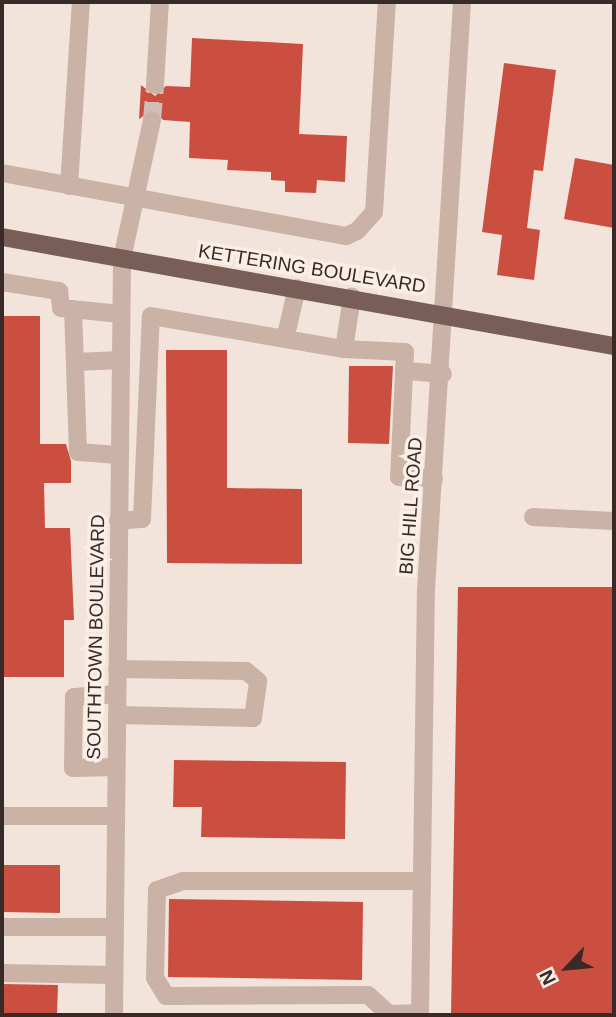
<!DOCTYPE html>
<html>
<head>
<meta charset="utf-8">
<style>
  body { margin:0 }
  #map { position:relative; width:616px; height:1017px; overflow:hidden; background:#f3e4db; font-family:Arial,sans-serif }
  div>[style] { position:absolute }
  .building>* { inset:0; background:#ca4f41 }
  .minor-tunnel>* { height:18px; margin-top:-9px; transform-origin:0; background:repeating-linear-gradient(90deg,#cdbfb7 0 18px,transparent 0 27px) }
  .minor>* { height:18px; margin:-9px; padding:0 9px; transform-origin:9px; border-radius:9px; background:#cbb2a6 }
  .major>* { height:18px; margin:-9px; padding:0 9px; transform-origin:9px; border-radius:9px; background:#795e58 }
  span { translate:-50% -50%; white-space:nowrap; text-align:center; line-height:1.15; -webkit-text-stroke:7px #faefe7; paint-order:stroke }
  .street-label { font-size:19px; color:#372a27 }
  .frame { position:absolute; inset:0; border:4px solid #372a27; pointer-events:none }
  .north { position:absolute; left:532px; top:933px; width:70px; height:70px; -webkit-text-stroke:5px #faefe7; paint-order:stroke; rotate:244deg; font-size:19px; font-weight:700; line-height:28px; text-align:center; color:#372a27 }
  .north::after { content:''; display:block; margin:auto; width:24px; height:32px; background:#372a27; clip-path:polygon(50% 0,100% 100%,50% 72%,0 100%) }
</style>
</head>
<body>
<div id="map">
  <div class="building">
    <i style="clip-path:polygon(192px 38px,303px 44px,299px 134px,347px 136px,345px 182px,317px 180px,316px 193px,285px 192px,285px 181px,271px 180px,271px 172px,227px 170px,228px 160px,189px 158px,190px 122px,163px 120px,154px 109px,139px 119px,141px 85px,155px 96px,166px 86px,190px 87px)"></i>
    <i style="clip-path:polygon(504px 63px,556px 70px,543px 171px,534px 170px,527px 228px,540px 230px,534px 280px,497px 275px,502px 235px,482px 232px)"></i>
    <i style="clip-path:polygon(575px 158px,614px 165px,614px 228px,564px 219px)"></i>
    <i style="clip-path:polygon(2px 316px,40px 316px,40px 444px,66px 444px,71px 461px,71px 483px,44px 483px,45px 528px,70px 528px,74px 620px,64px 620px,64px 677px,2px 677px)"></i>
    <i style="clip-path:polygon(166px 350px,227px 350px,227px 488px,302px 489px,302px 564px,167px 563px)"></i>
    <i style="clip-path:polygon(349px 366px,393px 366px,389px 444px,348px 443px)"></i>
    <i style="clip-path:polygon(458px 587px,614px 587px,614px 1015px,451px 1015px)"></i>
    <i style="clip-path:polygon(174px 760px,346px 762px,345px 839px,201px 837px,202px 807px,173px 807px)"></i>
    <i style="clip-path:polygon(2px 865px,60px 865px,60px 913px,2px 912px)"></i>
    <i style="clip-path:polygon(169px 899px,363px 902px,362px 980px,168px 977px)"></i>
    <i style="clip-path:polygon(2px 984px,58px 985px,57px 1015px,2px 1015px)"></i>
  </div>
  <div class="minor-tunnel">
    <i style="left:152px;top:120px;width:35px;rotate:-85deg"></i>
  </div>
  <div class="minor">
    <i style="left:155px;top:85px;width:83px;rotate:-86.6deg"></i>
    <i style="left:2px;top:173px;width:350px;rotate:10.4deg"></i>
    <i style="left:346px;top:236px;width:12px;rotate:-24deg"></i>
    <i style="left:357px;top:231px;width:25px;rotate:-48deg"></i>
    <i style="left:374px;top:212px;width:210px;rotate:-86.5deg"></i>
    <i style="left:69px;top:186px;width:184px;rotate:-86.3deg"></i>
    <i style="left:2px;top:282px;width:58px;rotate:9deg"></i>
    <i style="left:59px;top:291px;width:17px;rotate:83deg"></i>
    <i style="left:61px;top:308px;width:60px;rotate:5.7deg"></i>
    <i style="left:73px;top:309px;width:143px;rotate:88deg"></i>
    <i style="left:78px;top:452px;width:41px;rotate:4.2deg"></i>
    <i style="left:285px;top:339px;width:52px;rotate:-76.8deg"></i>
    <i style="left:344px;top:349px;width:61px;rotate:2.8deg"></i>
    <i style="left:405px;top:352px;width:125px;rotate:92.7deg"></i>
    <i style="left:399px;top:477px;width:35px;rotate:3deg"></i>
    <i style="left:75px;top:362px;width:46px;rotate:-2.5deg"></i>
    <i style="left:408px;top:371px;width:35px;rotate:5deg"></i>
    <i style="left:533px;top:517px;width:81px;rotate:2.8deg"></i>
    <i style="left:118px;top:521px;width:24px;rotate:-5deg"></i>
    <i style="left:142px;top:519px;width:203px;rotate:-87.5deg"></i>
    <i style="left:151px;top:316px;width:196px;rotate:9.7deg"></i>
    <i style="left:344px;top:349px;width:53px;rotate:-81.3deg"></i>
    <i style="left:117px;top:715px;width:136px;rotate:1.3deg"></i>
    <i style="left:253px;top:718px;width:37px;rotate:-82deg"></i>
    <i style="left:258px;top:681px;width:16px;rotate:-140deg"></i>
    <i style="left:246px;top:671px;width:129px;rotate:-179.1deg"></i>
    <i style="left:116px;top:767px;width:43px;rotate:178.7deg"></i>
    <i style="left:73px;top:768px;width:71px;rotate:-89.2deg"></i>
    <i style="left:74px;top:697px;width:43px;rotate:-4deg"></i>
    <i style="left:2px;top:816px;width:112px"></i>
    <i style="left:2px;top:927px;width:113px"></i>
    <i style="left:2px;top:973px;width:112px;rotate:1deg"></i>
    <i style="left:420px;top:1013px;width:31px;rotate:178deg"></i>
    <i style="left:389px;top:1014px;width:28px;rotate:-138deg"></i>
    <i style="left:368px;top:995px;width:202px;rotate:179.7deg"></i>
    <i style="left:166px;top:996px;width:21px;rotate:-121deg"></i>
    <i style="left:155px;top:978px;width:88px;rotate:-88.7deg"></i>
    <i style="left:157px;top:890px;width:28px;rotate:-19deg"></i>
    <i style="left:183px;top:881px;width:238px"></i>
    <i style="left:114px;top:1015px;width:756px;rotate:-89.39deg"></i>
    <i style="left:122px;top:259px;width:142px;rotate:-77.8deg"></i>
    <i style="left:420px;top:1015px;width:425px;rotate:-89.2deg"></i>
    <i style="left:426px;top:590px;width:589px;rotate:-86.5deg"></i>
  </div>
  <div class="major">
    <i style="left:2px;top:237px;width:622px;rotate:10.1deg"></i>
  </div>
  <div class="street-label">
    <span style="left:312px;top:269px;rotate:9deg">KETTERING BOULEVARD</span>
    <span style="left:411px;top:506px;rotate:-86deg">BIG HILL ROAD</span>
    <span style="left:96px;top:637px;rotate:-89deg">SOUTHTOWN BOULEVARD</span>
  </div>
  <div class="frame"></div>
  <div class="north">N</div>
</div>
</body>
</html>
